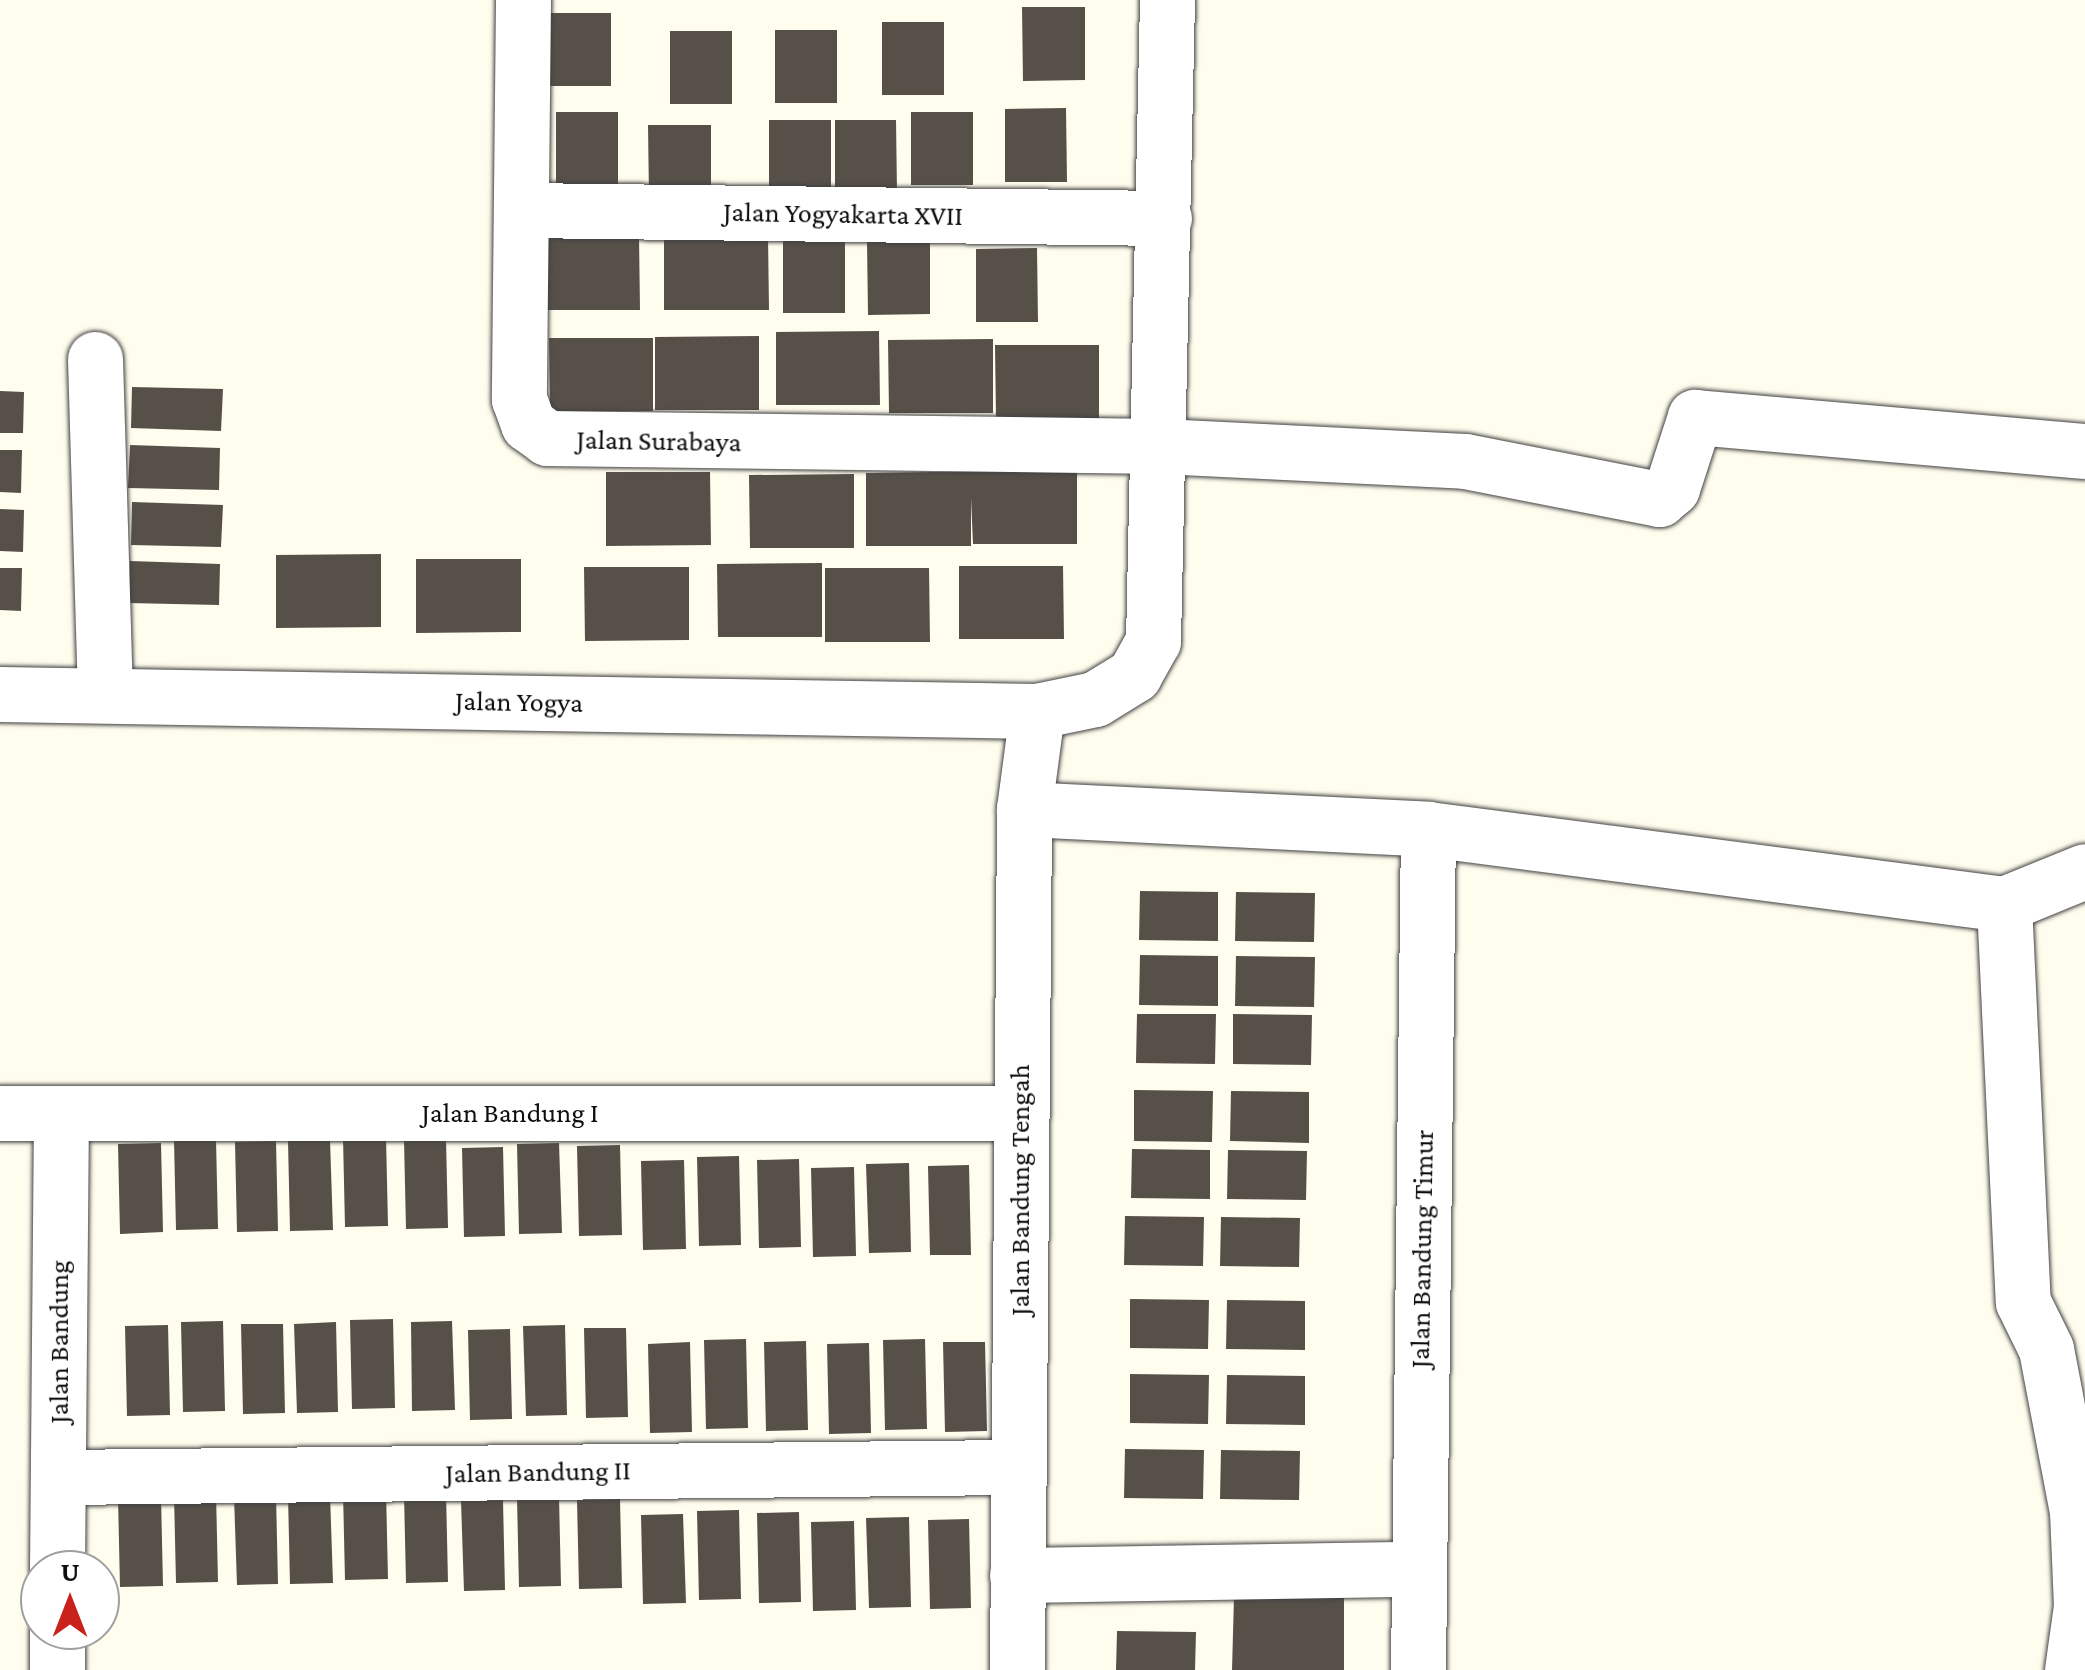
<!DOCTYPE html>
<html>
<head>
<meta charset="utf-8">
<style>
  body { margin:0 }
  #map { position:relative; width:2085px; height:1670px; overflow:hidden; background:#fffdee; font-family:"Crimson Pro",serif }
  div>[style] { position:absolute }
  .building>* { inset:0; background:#575049 }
  .roads { filter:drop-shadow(0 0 2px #414141) drop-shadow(0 0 2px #414141) }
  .minor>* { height:55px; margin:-27.5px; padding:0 27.5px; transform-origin:27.5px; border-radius:27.5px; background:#fff }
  span { translate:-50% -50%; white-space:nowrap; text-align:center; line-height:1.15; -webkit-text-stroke:10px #fff; paint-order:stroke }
  .street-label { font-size:28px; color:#0e0e0e }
  .north { position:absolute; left:20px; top:1550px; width:100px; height:100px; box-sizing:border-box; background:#fff; border:2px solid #9f9f9f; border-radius:50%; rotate:0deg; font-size:28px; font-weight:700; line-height:40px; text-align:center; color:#0e0e0e }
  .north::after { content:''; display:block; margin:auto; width:35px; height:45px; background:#c9221a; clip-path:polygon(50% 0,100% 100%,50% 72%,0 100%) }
</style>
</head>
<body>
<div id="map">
  <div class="building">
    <i style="clip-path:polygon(1022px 7px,1085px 7px,1085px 80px,1023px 81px)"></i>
    <i style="clip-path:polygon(549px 13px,611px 13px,611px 86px,549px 86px)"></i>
    <i style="clip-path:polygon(882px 22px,944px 22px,944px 95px,882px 95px)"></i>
    <i style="clip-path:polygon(775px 30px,837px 30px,837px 103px,775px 103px)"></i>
    <i style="clip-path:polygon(670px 31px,732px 31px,732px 104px,670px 104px)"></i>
    <i style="clip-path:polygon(1066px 108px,1067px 182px,1005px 182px,1005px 109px)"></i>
    <i style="clip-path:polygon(556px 112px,618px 112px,618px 185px,556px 185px)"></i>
    <i style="clip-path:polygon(911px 112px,973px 112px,973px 185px,911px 185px)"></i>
    <i style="clip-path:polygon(769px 120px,831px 120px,831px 193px,769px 193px)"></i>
    <i style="clip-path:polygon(835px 120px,896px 120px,897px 193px,835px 193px)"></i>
    <i style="clip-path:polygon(648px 125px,711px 125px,711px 198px,649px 198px)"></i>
    <i style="clip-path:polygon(639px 236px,640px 310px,536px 310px,536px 237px)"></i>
    <i style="clip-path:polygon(768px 236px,769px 310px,664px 310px,664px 237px)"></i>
    <i style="clip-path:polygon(783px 240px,845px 240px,845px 313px,783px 313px)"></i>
    <i style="clip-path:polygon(867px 241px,930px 241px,930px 314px,868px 315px)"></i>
    <i style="clip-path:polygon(1037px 248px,1038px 322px,976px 322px,976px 249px)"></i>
    <i style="clip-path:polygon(879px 331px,880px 405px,776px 405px,776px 332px)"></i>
    <i style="clip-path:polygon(759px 336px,759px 410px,655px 410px,655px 337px)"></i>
    <i style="clip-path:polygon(549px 338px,653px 338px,653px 411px,550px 412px)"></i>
    <i style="clip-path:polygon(993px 339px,993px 413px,889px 413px,888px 340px)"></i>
    <i style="clip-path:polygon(995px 345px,1099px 345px,1099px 419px,996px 419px)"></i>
    <i style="clip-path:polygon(132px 387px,223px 389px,221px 431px,131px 428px)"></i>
    <i style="clip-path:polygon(0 391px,24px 392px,23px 433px,0 433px)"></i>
    <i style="clip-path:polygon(130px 445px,220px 448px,219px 490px,128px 488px)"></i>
    <i style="clip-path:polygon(0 450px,22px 450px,21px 493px,0 492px)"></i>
    <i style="clip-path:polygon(1077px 470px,1077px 544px,973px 544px,971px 498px,971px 546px,866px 546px,866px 473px)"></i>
    <i style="clip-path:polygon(606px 472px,710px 472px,711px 545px,606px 546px)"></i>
    <i style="clip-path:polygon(854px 474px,854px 548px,750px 548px,749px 475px)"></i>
    <i style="clip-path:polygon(132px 502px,223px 505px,221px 547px,131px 545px)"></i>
    <i style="clip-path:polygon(0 509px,24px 510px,23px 552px,0 551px)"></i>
    <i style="clip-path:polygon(381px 554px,381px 627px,276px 628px,276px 555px)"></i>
    <i style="clip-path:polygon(416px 559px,521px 559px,521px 632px,416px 633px)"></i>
    <i style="clip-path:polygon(130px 561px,220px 564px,219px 605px,128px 603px)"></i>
    <i style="clip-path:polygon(822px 563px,822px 637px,718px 637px,717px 564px)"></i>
    <i style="clip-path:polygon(959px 566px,1063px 566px,1064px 639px,959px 639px)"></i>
    <i style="clip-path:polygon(584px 567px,689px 567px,689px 640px,585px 641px)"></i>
    <i style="clip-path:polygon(0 568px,22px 568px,21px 611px,0 610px)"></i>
    <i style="clip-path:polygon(825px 568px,929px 568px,930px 642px,825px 642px)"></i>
    <i style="clip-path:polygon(1140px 891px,1218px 892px,1218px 941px,1139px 940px)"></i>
    <i style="clip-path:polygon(1236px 892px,1315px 893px,1314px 942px,1235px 941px)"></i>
    <i style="clip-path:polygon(1140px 955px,1218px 956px,1218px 1006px,1139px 1005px)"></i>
    <i style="clip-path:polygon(1236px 956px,1315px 957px,1314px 1007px,1235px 1006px)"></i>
    <i style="clip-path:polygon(1137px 1014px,1216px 1014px,1215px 1064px,1136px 1063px)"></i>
    <i style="clip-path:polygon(1233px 1014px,1312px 1015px,1311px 1065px,1233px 1064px)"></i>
    <i style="clip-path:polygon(1134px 1090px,1213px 1091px,1212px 1142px,1134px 1141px)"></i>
    <i style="clip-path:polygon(1231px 1091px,1309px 1092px,1309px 1143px,1230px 1141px)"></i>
    <i style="clip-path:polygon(343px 1137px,386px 1137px,388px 1226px,345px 1227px)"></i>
    <i style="clip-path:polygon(216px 1139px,218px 1229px,176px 1230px,174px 1140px)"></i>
    <i style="clip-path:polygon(446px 1139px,448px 1228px,406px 1229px,404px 1140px)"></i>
    <i style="clip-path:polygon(330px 1140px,333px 1230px,290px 1231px,288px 1141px)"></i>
    <i style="clip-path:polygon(276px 1141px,278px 1231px,237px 1232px,235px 1142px)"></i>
    <i style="clip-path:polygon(161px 1143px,163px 1232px,120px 1234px,118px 1144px)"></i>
    <i style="clip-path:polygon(559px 1143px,562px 1233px,519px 1234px,517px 1144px)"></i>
    <i style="clip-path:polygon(620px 1145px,622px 1235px,579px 1236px,577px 1146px)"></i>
    <i style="clip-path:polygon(503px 1147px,505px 1236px,464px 1237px,462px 1148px)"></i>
    <i style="clip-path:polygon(1132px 1149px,1210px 1150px,1210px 1199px,1131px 1198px)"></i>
    <i style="clip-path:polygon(1228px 1150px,1307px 1151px,1306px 1200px,1227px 1199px)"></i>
    <i style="clip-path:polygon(739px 1156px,741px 1245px,699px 1246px,697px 1157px)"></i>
    <i style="clip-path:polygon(799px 1159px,801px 1247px,759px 1248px,757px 1160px)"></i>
    <i style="clip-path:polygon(684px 1160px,686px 1249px,643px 1250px,641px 1161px)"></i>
    <i style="clip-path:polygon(909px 1163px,911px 1252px,869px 1253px,866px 1164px)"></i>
    <i style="clip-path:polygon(969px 1165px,971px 1255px,930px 1255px,928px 1166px)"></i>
    <i style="clip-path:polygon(854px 1167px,856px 1256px,813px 1257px,811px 1168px)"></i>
    <i style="clip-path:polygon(1125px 1216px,1204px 1217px,1203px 1266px,1124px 1265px)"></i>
    <i style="clip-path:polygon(1221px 1217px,1300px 1218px,1299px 1267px,1220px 1266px)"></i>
    <i style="clip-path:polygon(1130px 1299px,1209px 1300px,1208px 1349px,1130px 1348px)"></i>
    <i style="clip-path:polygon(1227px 1300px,1305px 1301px,1305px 1350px,1226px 1349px)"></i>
    <i style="clip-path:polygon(393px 1319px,395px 1408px,352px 1409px,350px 1320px)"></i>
    <i style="clip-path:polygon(223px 1321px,225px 1411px,183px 1412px,181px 1322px)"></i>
    <i style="clip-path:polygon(452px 1321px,455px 1410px,412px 1411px,411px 1322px)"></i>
    <i style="clip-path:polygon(336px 1322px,338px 1412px,297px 1413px,294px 1324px)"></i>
    <i style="clip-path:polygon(241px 1324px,283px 1324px,285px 1413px,243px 1414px)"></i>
    <i style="clip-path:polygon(168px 1325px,170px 1415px,127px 1416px,125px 1326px)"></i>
    <i style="clip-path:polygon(565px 1325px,567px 1415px,526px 1416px,523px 1326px)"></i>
    <i style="clip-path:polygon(584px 1328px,626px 1328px,628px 1417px,586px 1418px)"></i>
    <i style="clip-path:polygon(510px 1329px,512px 1419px,470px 1420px,468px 1330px)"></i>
    <i style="clip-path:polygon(746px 1339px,748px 1428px,706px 1429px,704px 1340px)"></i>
    <i style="clip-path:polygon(925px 1339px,927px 1429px,885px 1430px,883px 1340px)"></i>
    <i style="clip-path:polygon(806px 1341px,808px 1430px,766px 1431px,764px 1342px)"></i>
    <i style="clip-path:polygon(690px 1342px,692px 1432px,650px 1433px,648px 1344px)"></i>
    <i style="clip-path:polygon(943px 1342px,985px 1342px,987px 1431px,945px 1432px)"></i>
    <i style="clip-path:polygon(869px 1343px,871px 1433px,829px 1434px,827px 1344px)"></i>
    <i style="clip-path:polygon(1130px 1374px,1209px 1375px,1208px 1424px,1130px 1423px)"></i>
    <i style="clip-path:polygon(1227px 1375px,1305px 1376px,1305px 1425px,1226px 1424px)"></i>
    <i style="clip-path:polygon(1125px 1449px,1204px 1450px,1203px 1499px,1124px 1498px)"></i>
    <i style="clip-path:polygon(1221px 1450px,1300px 1451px,1299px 1500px,1220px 1499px)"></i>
    <i style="clip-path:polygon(386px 1490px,388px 1579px,345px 1580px,343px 1491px)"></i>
    <i style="clip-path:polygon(216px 1492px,218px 1582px,176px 1583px,174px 1494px)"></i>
    <i style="clip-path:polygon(446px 1492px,448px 1582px,406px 1583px,404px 1493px)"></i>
    <i style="clip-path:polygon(330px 1494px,333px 1583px,290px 1584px,288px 1495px)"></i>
    <i style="clip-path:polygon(276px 1495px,278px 1584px,237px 1585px,234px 1496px)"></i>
    <i style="clip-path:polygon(161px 1496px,163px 1586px,120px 1587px,118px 1497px)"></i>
    <i style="clip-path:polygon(559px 1496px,561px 1586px,519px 1587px,517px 1498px)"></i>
    <i style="clip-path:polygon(620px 1499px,622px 1588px,579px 1589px,577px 1500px)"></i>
    <i style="clip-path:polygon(503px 1500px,505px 1590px,464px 1591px,461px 1501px)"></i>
    <i style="clip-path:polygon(739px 1510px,741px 1599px,699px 1600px,697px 1511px)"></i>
    <i style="clip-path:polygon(799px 1512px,801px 1602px,759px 1603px,757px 1513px)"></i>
    <i style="clip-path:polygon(683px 1514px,686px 1603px,643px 1604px,641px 1515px)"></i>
    <i style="clip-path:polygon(909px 1517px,911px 1607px,869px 1608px,866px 1518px)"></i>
    <i style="clip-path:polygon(969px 1519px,971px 1608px,930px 1609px,928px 1520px)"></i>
    <i style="clip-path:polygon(854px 1521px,856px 1610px,813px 1611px,811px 1522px)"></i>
    <i style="clip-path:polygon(1234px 1597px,1344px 1598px,1344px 1670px,1232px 1670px)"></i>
    <i style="clip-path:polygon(1117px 1631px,1196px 1632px,1195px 1670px,1116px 1670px)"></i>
  </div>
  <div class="roads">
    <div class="minor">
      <i style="left:523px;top:0;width:399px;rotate:90.6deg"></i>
      <i style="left:519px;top:399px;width:27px;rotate:70deg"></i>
      <i style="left:528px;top:424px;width:24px;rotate:36deg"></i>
      <i style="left:547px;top:438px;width:614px;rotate:0.75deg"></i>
      <i style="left:1161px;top:446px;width:304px;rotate:2.8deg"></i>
      <i style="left:1465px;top:461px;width:198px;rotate:11.1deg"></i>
      <i style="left:1659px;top:499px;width:17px;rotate:-40deg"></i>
      <i style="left:1672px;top:488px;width:75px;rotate:-72.1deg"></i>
      <i style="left:1695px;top:417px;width:391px;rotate:5deg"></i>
      <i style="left:522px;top:210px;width:642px;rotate:0.71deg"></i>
      <i style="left:95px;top:359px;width:336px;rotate:88.3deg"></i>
      <i style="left:0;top:694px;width:1037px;rotate:0.94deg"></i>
      <i style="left:1037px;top:711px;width:59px;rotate:-11.7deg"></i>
      <i style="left:1095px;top:699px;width:46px;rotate:-31.6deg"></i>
      <i style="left:1134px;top:675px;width:39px;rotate:-61deg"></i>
      <i style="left:1153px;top:641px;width:641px;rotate:-88.75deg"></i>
      <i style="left:1024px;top:809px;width:404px;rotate:2.8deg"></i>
      <i style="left:1428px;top:829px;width:581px;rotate:7.42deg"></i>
      <i style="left:2004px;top:904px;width:87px;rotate:-22.2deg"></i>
      <i style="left:2004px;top:904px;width:398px;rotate:87.3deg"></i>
      <i style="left:2023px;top:1302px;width:52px;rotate:63.9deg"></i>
      <i style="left:2046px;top:1349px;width:165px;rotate:79.2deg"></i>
      <i style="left:2077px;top:1511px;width:95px;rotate:87.6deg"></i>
      <i style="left:2081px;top:1606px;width:65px;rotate:98deg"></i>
      <i style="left:0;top:1113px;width:1020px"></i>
      <i style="left:58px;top:1477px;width:960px;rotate:-0.6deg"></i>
      <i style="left:57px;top:1570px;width:457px;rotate:-89.5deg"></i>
      <i style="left:1017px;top:1575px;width:401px;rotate:-0.9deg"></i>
      <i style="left:57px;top:1670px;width:40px;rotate:-90deg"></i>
      <i style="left:1017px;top:1670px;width:861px;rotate:-89.53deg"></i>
      <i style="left:1024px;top:809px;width:99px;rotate:-82.4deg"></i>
      <i style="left:1418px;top:1670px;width:841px;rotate:-89.32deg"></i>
    </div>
  </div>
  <div class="street-label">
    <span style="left:843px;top:214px;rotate:1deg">Jalan Yogyakarta XVII</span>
    <span style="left:659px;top:441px;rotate:1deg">Jalan Surabaya</span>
    <span style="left:519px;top:702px;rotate:1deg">Jalan Yogya</span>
    <span style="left:510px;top:1113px">Jalan Bandung I</span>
    <span style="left:1020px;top:1190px;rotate:-90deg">Jalan Bandung Tengah</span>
    <span style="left:1422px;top:1249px;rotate:-89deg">Jalan Bandung Timur</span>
    <span style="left:59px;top:1342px;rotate:-90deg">Jalan Bandung</span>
    <span style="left:538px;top:1472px;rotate:-1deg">Jalan Bandung II</span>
  </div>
  <div class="north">U</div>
</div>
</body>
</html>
